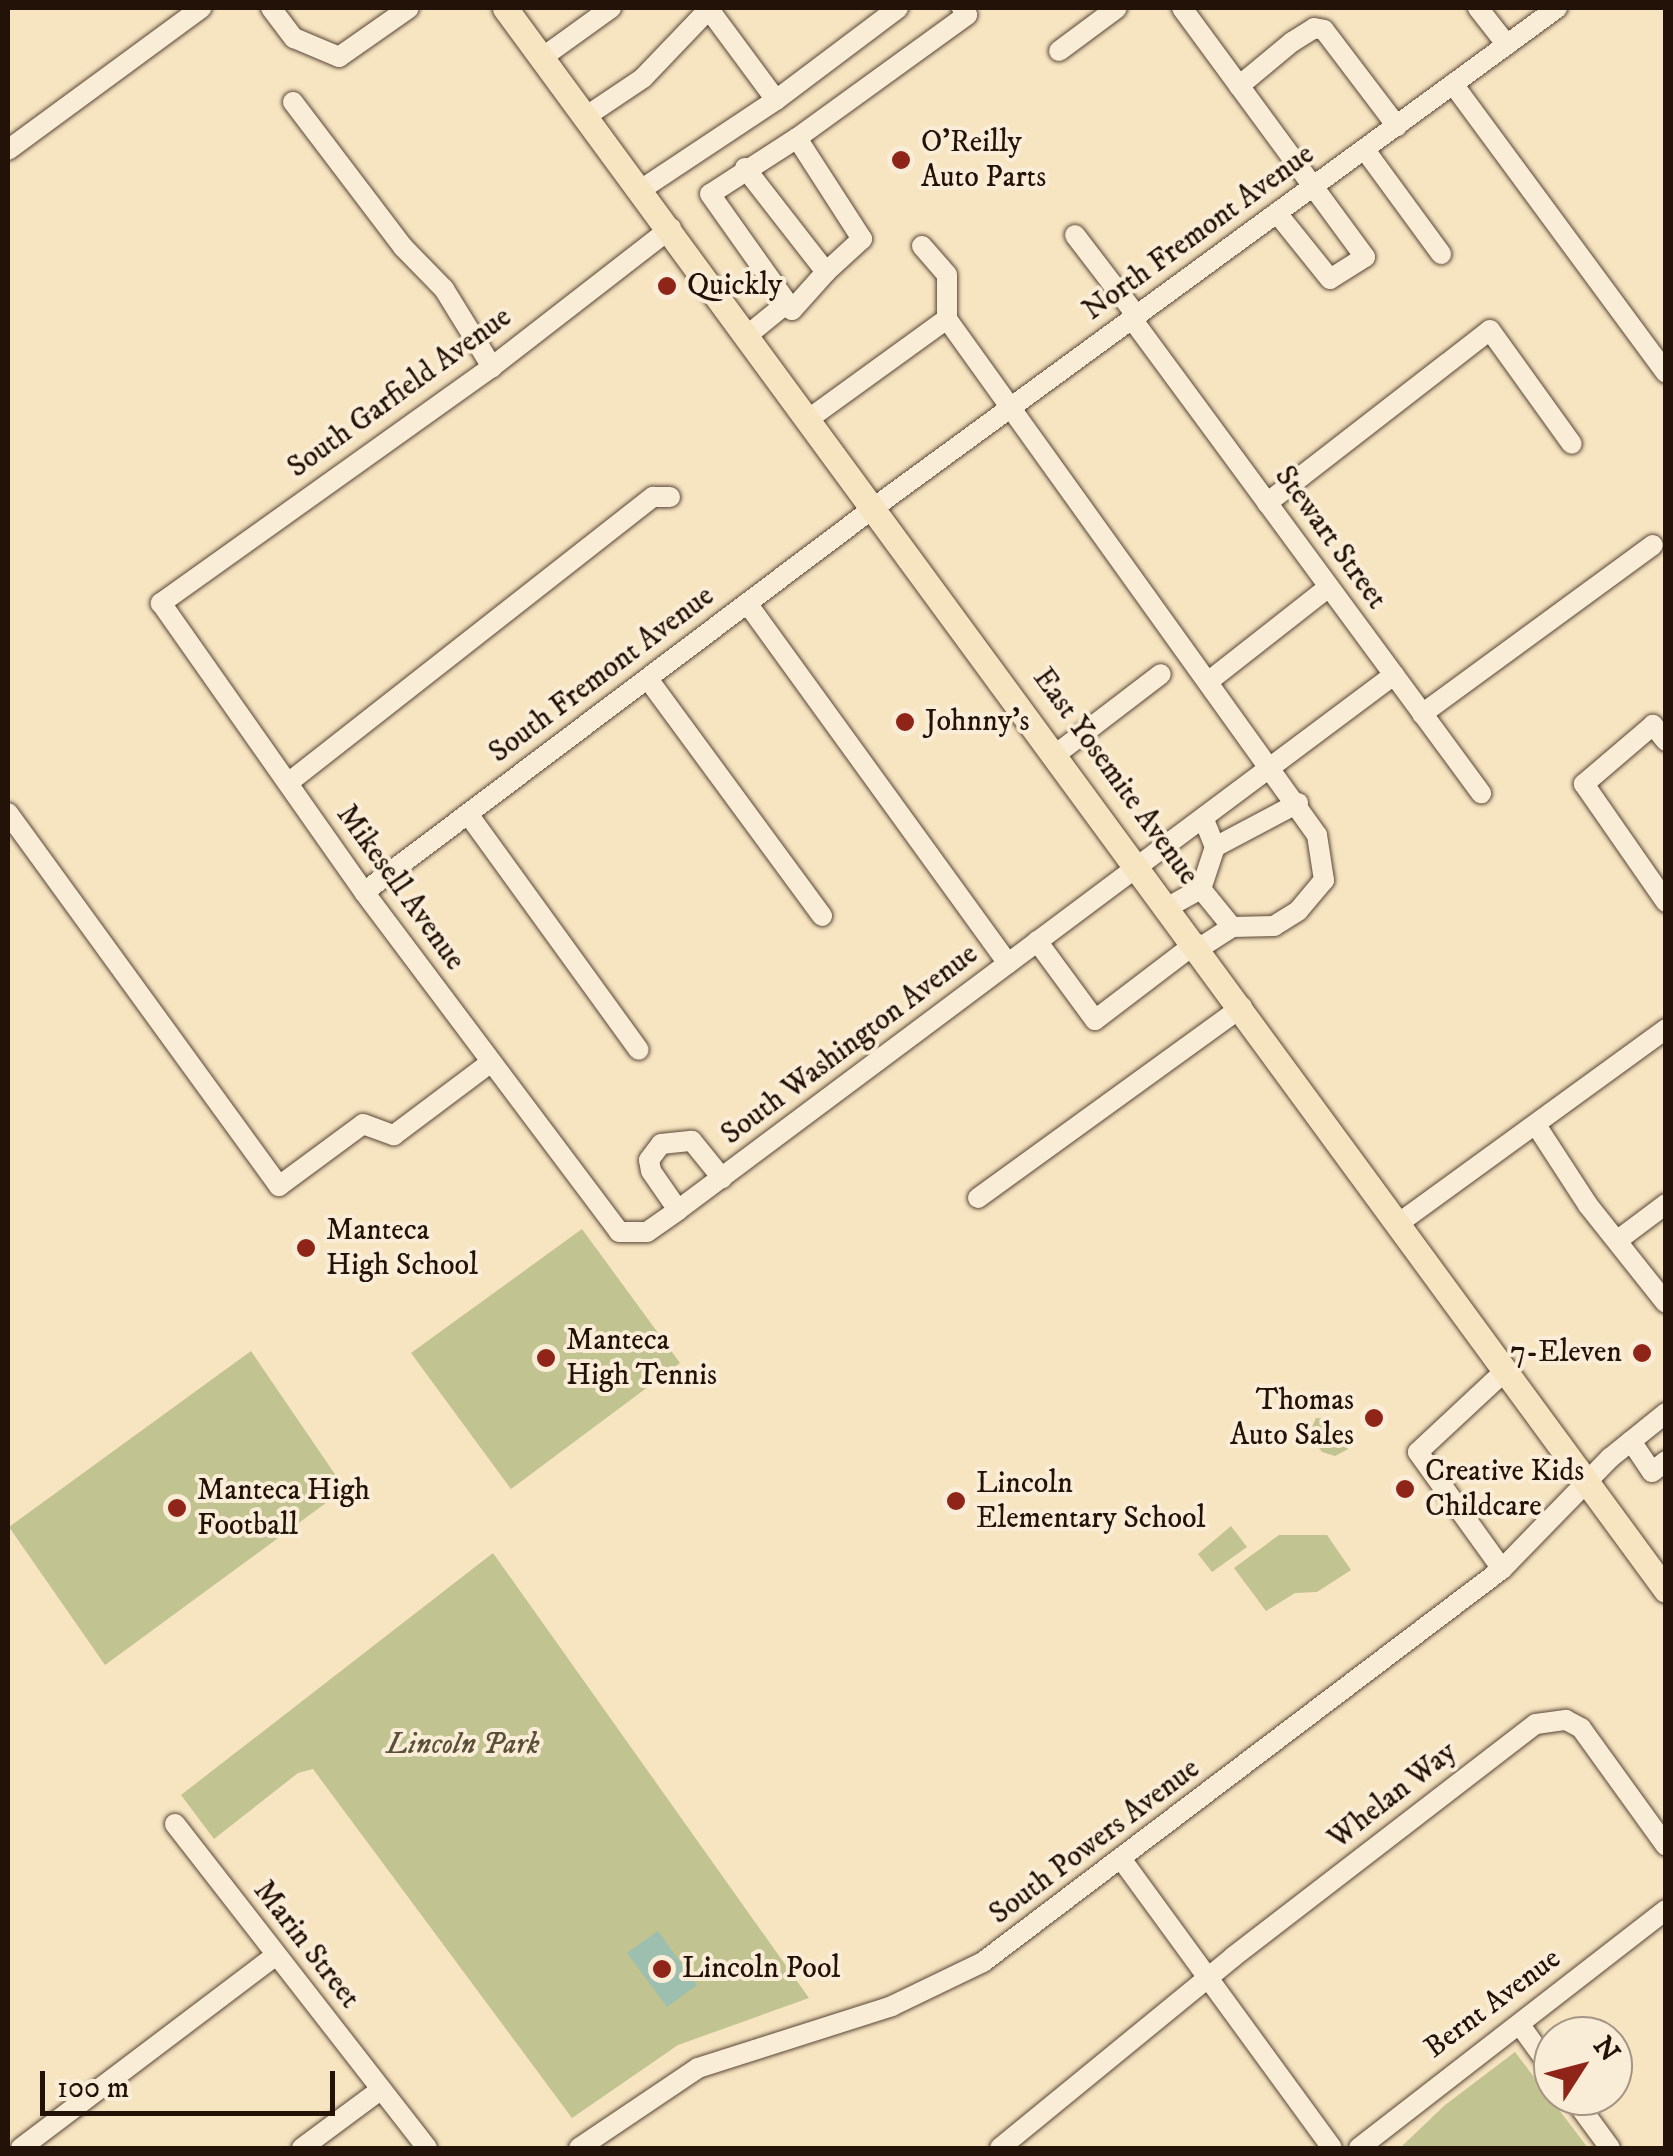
<!DOCTYPE html>
<html>
<head>
<meta charset="utf-8">
<style>
  body { margin:0 }
  #map { position:relative; width:1673px; height:2156px; overflow:hidden; background:#f7e4c1; font-family:"IM FELL DW Pica",serif }
  div>[style] { position:absolute }
  .green>* { inset:0; background:#c1c390 }
  .water>* { inset:0; background:#9dbfb0 }
  .roads { filter:drop-shadow(0 0 2px #584636) drop-shadow(0 0 2px #584636) }
  .minor>* { height:20px; margin:-10px; padding:0 10px; transform-origin:10px; border-radius:10px; background:#faedd7 }
  .major>* { height:25px; margin:-12.5px; padding:0 12.5px; transform-origin:12.5px; border-radius:12.5px; background:#f7e4c1 }
  .dots>* { width:28px; height:28px; translate:-50% -50%; box-sizing:border-box; border:5px solid #faedd7; border-radius:50% }
  span { translate:-50% -50%; white-space:nowrap; text-align:center; line-height:1.15; -webkit-text-stroke:8px #faedd7; paint-order:stroke }
  .poi-label { font-size:30px; color:#231207 }
  .left { translate:0 -50%; text-align:left }
  .right { translate:-100% -50%; text-align:right }
  .street-label { font-size:30px; color:#231207 }
  .park-label { font-size:30px; color:#5a5037; font-style:italic }
  .frame { position:absolute; inset:0; border:10px solid #231207; pointer-events:none }
  .north { position:absolute; left:1533px; top:2016px; width:100px; height:100px; box-sizing:border-box; background:#faedd7; border:2px solid #a49584; border-radius:50%; rotate:54deg; font-size:28px; font-weight:700; line-height:40px; text-align:center; color:#231207 }
  .north::after { content:''; display:block; margin:auto; width:35px; height:45px; background:#8f2418; clip-path:polygon(50% 0,100% 100%,50% 72%,0 100%) }
  .scale { position:absolute; left:40px; top:2071px; width:295px; height:45px; box-sizing:border-box; border:5px solid #231207; border-top:0; padding-left:12px; font-size:30px; line-height:35px; white-space:nowrap; color:#231207; -webkit-text-stroke:8px #faedd7; paint-order:stroke }
</style>
</head>
<body>
<div id="map">
  <div class="green">
    <i style="clip-path:polygon(582px 1229px,680px 1363px,511px 1489px,411px 1353px)"></i>
    <i style="clip-path:polygon(251px 1351px,345px 1489px,105px 1665px,9px 1527px)"></i>
    <i style="clip-path:polygon(1316px 1418px,1328px 1419px,1348px 1449px,1335px 1456px,1322px 1452px,1309px 1434px)"></i>
    <i style="clip-path:polygon(1231px 1526px,1247px 1547px,1212px 1572px,1198px 1554px)"></i>
    <i style="clip-path:polygon(1279px 1535px,1327px 1535px,1351px 1570px,1317px 1592px,1295px 1593px,1266px 1611px,1234px 1568px)"></i>
    <i style="clip-path:polygon(493px 1553px,809px 1998px,678px 2045px,572px 2118px,313px 1769px,298px 1773px,214px 1839px,181px 1795px)"></i>
    <i style="clip-path:polygon(1515px 2052px,1588px 2148px,1400px 2148px,1445px 2105px)"></i>
  </div>
  <div class="water">
    <i style="clip-path:polygon(658px 1931px,697px 1985px,667px 2007px,627px 1953px)"></i>
  </div>
  <div class="roads">
    <div class="minor">
      <i style="left:271px;top:8px;width:38px;rotate:53deg"></i>
      <i style="left:294px;top:38px;width:49px;rotate:22.9deg"></i>
      <i style="left:339px;top:57px;width:85px;rotate:-35deg"></i>
      <i style="left:708px;top:8px;width:114px;rotate:53.5deg"></i>
      <i style="left:1182px;top:8px;width:309px;rotate:53.7deg"></i>
      <i style="left:1365px;top:257px;width:41px;rotate:147.8deg"></i>
      <i style="left:1330px;top:279px;width:85px;rotate:-128.8deg"></i>
      <i style="left:1478px;top:8px;width:47px;rotate:51.9deg"></i>
      <i style="left:1059px;top:51px;width:72px;rotate:-36.6deg"></i>
      <i style="left:543px;top:57px;width:84px;rotate:-35.8deg"></i>
      <i style="left:1453px;top:84px;width:359px;rotate:53.6deg"></i>
      <i style="left:1239px;top:86px;width:69px;rotate:-39.7deg"></i>
      <i style="left:1292px;top:42px;width:26px;rotate:-32deg"></i>
      <i style="left:1314px;top:28px;width:10px;rotate:11deg"></i>
      <i style="left:1324px;top:30px;width:121px;rotate:52.8deg"></i>
      <i style="left:293px;top:102px;width:182px;rotate:52.8deg"></i>
      <i style="left:403px;top:247px;width:59px;rotate:45.7deg"></i>
      <i style="left:444px;top:289px;width:92px;rotate:58.4deg"></i>
      <i style="left:588px;top:115px;width:66px;rotate:-33.9deg"></i>
      <i style="left:643px;top:78px;width:95px;rotate:-46.3deg"></i>
      <i style="left:797px;top:138px;width:103px;rotate:147.2deg"></i>
      <i style="left:710px;top:194px;width:142px;rotate:54.7deg"></i>
      <i style="left:792px;top:310px;width:51px;rotate:-48.2deg"></i>
      <i style="left:8px;top:150px;width:240px;rotate:-36.3deg"></i>
      <i style="left:1365px;top:150px;width:129px;rotate:53.8deg"></i>
      <i style="left:745px;top:168px;width:132px;rotate:52.1deg"></i>
      <i style="left:826px;top:272px;width:49px;rotate:-42.5deg"></i>
      <i style="left:862px;top:239px;width:120px;rotate:-122.8deg"></i>
      <i style="left:797px;top:138px;width:210px;rotate:-35.9deg"></i>
      <i style="left:967px;top:15px;width:9px;rotate:-126deg"></i>
      <i style="left:642px;top:189px;width:161px;rotate:-33.6deg"></i>
      <i style="left:776px;top:100px;width:153px;rotate:-37deg"></i>
      <i style="left:671px;top:228px;width:227px;rotate:142.2deg"></i>
      <i style="left:492px;top:367px;width:407px;rotate:144.5deg"></i>
      <i style="left:161px;top:603px;width:353px;rotate:54.9deg"></i>
      <i style="left:364px;top:892px;width:425px;rotate:53.1deg"></i>
      <i style="left:619px;top:1232px;width:28px"></i>
      <i style="left:647px;top:1232px;width:38px;rotate:-35deg"></i>
      <i style="left:678px;top:1210px;width:894px;rotate:-36.77deg"></i>
      <i style="left:1075px;top:235px;width:102px;rotate:52.6deg"></i>
      <i style="left:922px;top:246px;width:38px;rotate:49deg"></i>
      <i style="left:947px;top:275px;width:44px;rotate:90deg"></i>
      <i style="left:1132px;top:319px;width:589px;rotate:53.64deg"></i>
      <i style="left:749px;top:334px;width:49px;rotate:-39.2deg"></i>
      <i style="left:810px;top:418px;width:169px;rotate:-35.9deg"></i>
      <i style="left:947px;top:319px;width:635px;rotate:54.36deg"></i>
      <i style="left:1317px;top:835px;width:46px;rotate:81.2deg"></i>
      <i style="left:1324px;top:880px;width:40px;rotate:130deg"></i>
      <i style="left:1298px;top:911px;width:28px;rotate:148deg"></i>
      <i style="left:1274px;top:926px;width:42px;rotate:178.6deg"></i>
      <i style="left:1232px;top:927px;width:38px;rotate:147deg"></i>
      <i style="left:1267px;top:503px;width:282px;rotate:-37.8deg"></i>
      <i style="left:1490px;top:330px;width:140px;rotate:54.3deg"></i>
      <i style="left:747px;top:603px;width:445px;rotate:54.1deg"></i>
      <i style="left:648px;top:679px;width:294px;rotate:53.7deg"></i>
      <i style="left:1209px;top:681px;width:152px;rotate:-38.1deg"></i>
      <i style="left:1422px;top:714px;width:286px;rotate:-36.2deg"></i>
      <i style="left:1666px;top:741px;width:21px;rotate:-129deg"></i>
      <i style="left:1653px;top:725px;width:91px;rotate:139.5deg"></i>
      <i style="left:1584px;top:784px;width:144px;rotate:55.2deg"></i>
      <i style="left:1055px;top:755px;width:133px;rotate:-37.4deg"></i>
      <i style="left:288px;top:783px;width:464px;rotate:-38.1deg"></i>
      <i style="left:653px;top:497px;width:17px"></i>
      <i style="left:8px;top:813px;width:461px;rotate:54deg"></i>
      <i style="left:279px;top:1186px;width:104px;rotate:-36.4deg"></i>
      <i style="left:363px;top:1124px;width:33px;rotate:20deg"></i>
      <i style="left:394px;top:1135px;width:120px;rotate:-36.9deg"></i>
      <i style="left:468px;top:814px;width:291px;rotate:54.1deg"></i>
      <i style="left:1215px;top:847px;width:94px;rotate:-27.9deg"></i>
      <i style="left:1201px;top:889px;width:44px;rotate:-71.6deg"></i>
      <i style="left:1215px;top:847px;width:31px;rotate:-112deg"></i>
      <i style="left:364px;top:892px;width:641px;rotate:-37.01deg"></i>
      <i style="left:876px;top:506px;width:844px;rotate:-36.18deg"></i>
      <i style="left:1170px;top:906px;width:35px;rotate:-29deg"></i>
      <i style="left:1201px;top:889px;width:49px;rotate:50.8deg"></i>
      <i style="left:1037px;top:941px;width:98px;rotate:53.7deg"></i>
      <i style="left:1095px;top:1020px;width:127px;rotate:-37.3deg"></i>
      <i style="left:1536px;top:1125px;width:95px;rotate:57deg"></i>
      <i style="left:1588px;top:1205px;width:125px;rotate:51.5deg"></i>
      <i style="left:978px;top:1198px;width:326px;rotate:-35.9deg"></i>
      <i style="left:678px;top:1210px;width:47px;rotate:-124.7deg"></i>
      <i style="left:651px;top:1171px;width:11px;rotate:-100deg"></i>
      <i style="left:649px;top:1160px;width:20px;rotate:-53deg"></i>
      <i style="left:661px;top:1144px;width:31px;rotate:-6deg"></i>
      <i style="left:692px;top:1141px;width:48px;rotate:51deg"></i>
      <i style="left:1399px;top:1223px;width:330px;rotate:-36deg"></i>
      <i style="left:1618px;top:1240px;width:60px;rotate:-36.9deg"></i>
      <i style="left:1631px;top:1441px;width:37px;rotate:56deg"></i>
      <i style="left:1652px;top:1472px;width:18px;rotate:-38deg"></i>
      <i style="left:1502px;top:1569px;width:144px;rotate:-125.7deg"></i>
      <i style="left:1418px;top:1452px;width:119px;rotate:-43deg"></i>
      <i style="left:175px;top:1824px;width:410px;rotate:52.1deg"></i>
      <i style="left:1122px;top:1860px;width:356px;rotate:53.9deg"></i>
      <i style="left:1520px;top:2025px;width:57px;rotate:54.3deg"></i>
      <i style="left:1572px;top:2096px;width:64px;rotate:53.8deg"></i>
      <i style="left:21px;top:2148px;width:320px;rotate:-37.1deg"></i>
      <i style="left:302px;top:2148px;width:97px;rotate:-36.6deg"></i>
      <i style="left:579px;top:2148px;width:143px;rotate:-33.9deg"></i>
      <i style="left:698px;top:2068px;width:204px;rotate:-17.7deg"></i>
      <i style="left:892px;top:2006px;width:101px;rotate:-25.8deg"></i>
      <i style="left:983px;top:1962px;width:651px;rotate:-37.13deg"></i>
      <i style="left:1502px;top:1569px;width:155px;rotate:-45.8deg"></i>
      <i style="left:1610px;top:1458px;width:72px;rotate:-38.8deg"></i>
      <i style="left:1000px;top:2148px;width:301px;rotate:-39.3deg"></i>
      <i style="left:1233px;top:1957px;width:382px;rotate:-37.6deg"></i>
      <i style="left:1536px;top:1724px;width:30px;rotate:-8deg"></i>
      <i style="left:1566px;top:1720px;width:17px;rotate:28deg"></i>
      <i style="left:1581px;top:1728px;width:145px;rotate:54.2deg"></i>
      <i style="left:1359px;top:2148px;width:388px;rotate:-37.8deg"></i>
    </div>
    <div class="major">
      <i style="left:505px;top:8px;width:1962px;rotate:53.73deg"></i>
    </div>
  </div>
  <div class="dots">
    <i style="left:901px;top:160px;background:#8f2418"></i>
    <i style="left:667px;top:286px;background:#8f2418"></i>
    <i style="left:905px;top:722px;background:#8f2418"></i>
    <i style="left:306px;top:1248px;background:#8f2418"></i>
    <i style="left:1642px;top:1353px;background:#8f2418"></i>
    <i style="left:546px;top:1358px;background:#8f2418"></i>
    <i style="left:1374px;top:1418px;background:#8f2418"></i>
    <i style="left:1405px;top:1489px;background:#8f2418"></i>
    <i style="left:956px;top:1501px;background:#8f2418"></i>
    <i style="left:177px;top:1508px;background:#8f2418"></i>
    <i style="left:662px;top:1969px;background:#8f2418"></i>
  </div>
  <div class="poi-label">
    <span class="left" style="left:921px;top:160px">O'Reilly<br>Auto Parts</span>
    <span class="left" style="left:687px;top:286px">Quickly</span>
    <span class="left" style="left:925px;top:722px">Johnny's</span>
    <span class="left" style="left:326px;top:1248px">Manteca<br>High School</span>
    <span class="left" style="left:566px;top:1358px">Manteca<br>High Tennis</span>
    <span class="right" style="left:1622px;top:1353px">7-Eleven</span>
    <span class="right" style="left:1354px;top:1418px">Thomas<br>Auto Sales</span>
    <span class="left" style="left:1425px;top:1489px">Creative Kids<br>Childcare</span>
    <span class="left" style="left:976px;top:1501px">Lincoln<br>Elementary School</span>
    <span class="left" style="left:197px;top:1508px">Manteca High<br>Football</span>
    <span class="left" style="left:682px;top:1969px">Lincoln Pool</span>
  </div>
  <div class="street-label">
    <span style="left:1199px;top:233px;rotate:-36deg">North Fremont Avenue</span>
    <span style="left:400px;top:393px;rotate:-36deg">South Garfield Avenue</span>
    <span style="left:1330px;top:538px;rotate:54deg">Stewart Street</span>
    <span style="left:602px;top:675px;rotate:-37deg">South Fremont Avenue</span>
    <span style="left:1115px;top:777px;rotate:54deg">East Yosemite Avenue</span>
    <span style="left:400px;top:888px;rotate:54deg">Mikesell Avenue</span>
    <span style="left:850px;top:1045px;rotate:-37deg">South Washington Avenue</span>
    <span style="left:1393px;top:1796px;rotate:-38deg">Whelan Way</span>
    <span style="left:1095px;top:1842px;rotate:-37deg">South Powers Avenue</span>
    <span style="left:306px;top:1945px;rotate:52deg">Marin Street</span>
    <span style="left:1493px;top:2004px;rotate:-37deg">Bernt Avenue</span>
  </div>
  <div class="park-label">
    <span style="left:463px;top:1745px">Lincoln Park</span>
  </div>
  <div class="frame"></div>
  <div class="north">N</div>
  <div class="scale">100 m</div>
</div>
</body>
</html>
